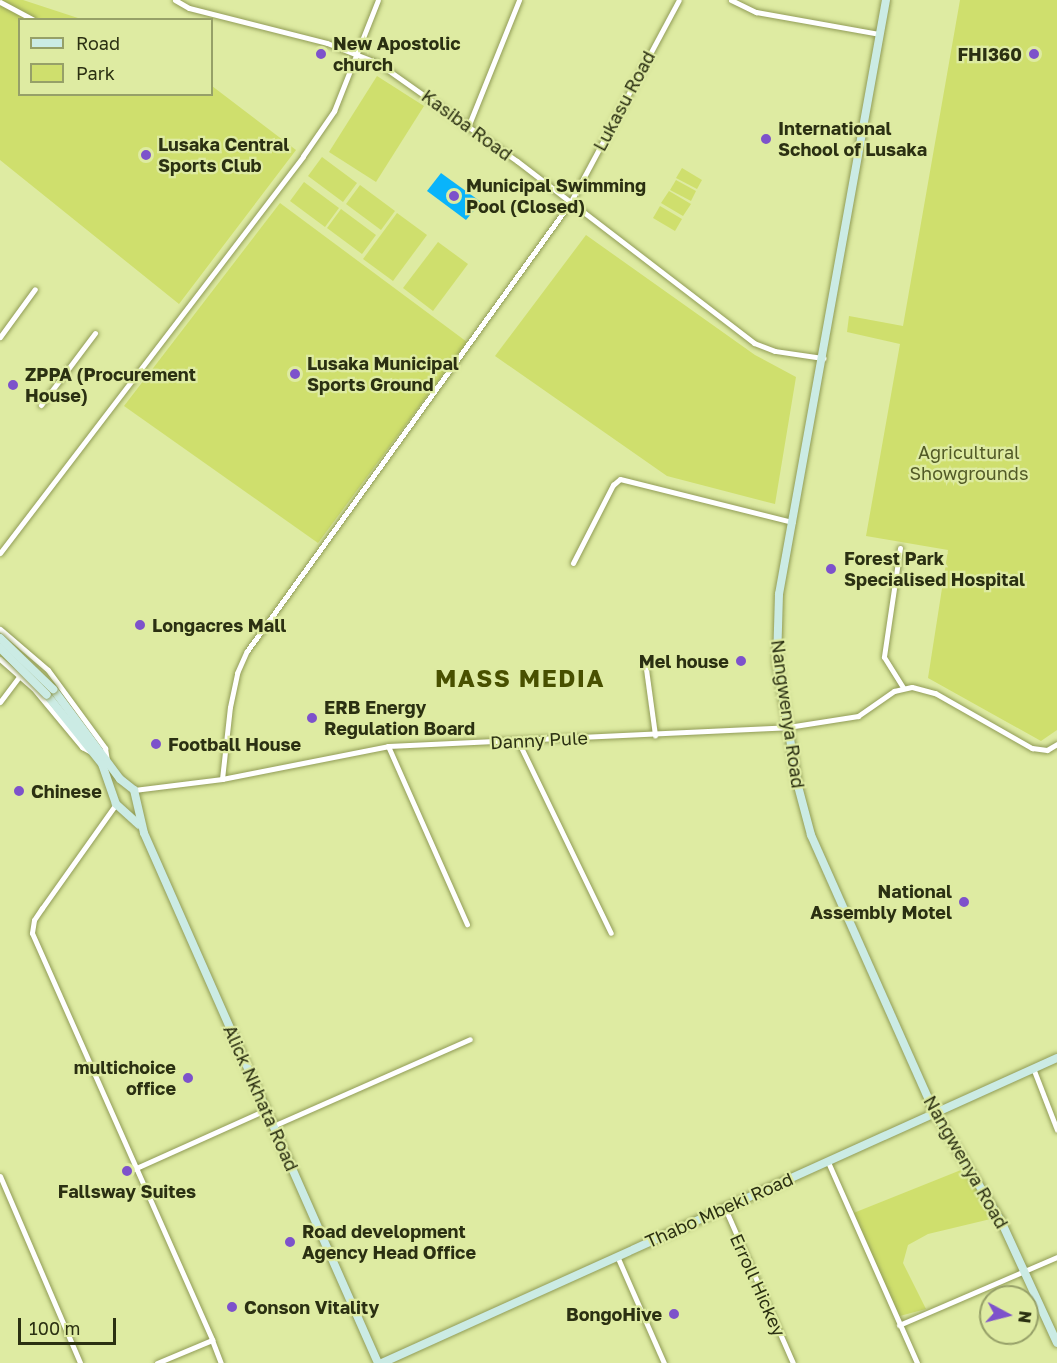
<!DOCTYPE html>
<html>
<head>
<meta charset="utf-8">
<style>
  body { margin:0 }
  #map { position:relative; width:1057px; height:1363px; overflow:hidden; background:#deeba2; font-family:"Golos Text",sans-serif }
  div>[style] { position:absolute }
  .green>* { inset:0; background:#cfdf6d }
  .water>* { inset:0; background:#09b4fb }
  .roads { filter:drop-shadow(0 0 2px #919c57) drop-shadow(0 0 2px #919c57) }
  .minor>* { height:5px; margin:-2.5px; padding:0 2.5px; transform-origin:2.5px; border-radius:2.5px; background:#fff }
  .secondary>* { height:8px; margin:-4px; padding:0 4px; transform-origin:4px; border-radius:4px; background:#cbebe4 }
  .bridges { filter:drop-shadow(0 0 2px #919c57) drop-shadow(0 0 2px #919c57) }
  .secondary-bridge>* { height:8px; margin:-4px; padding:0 4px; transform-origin:4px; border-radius:4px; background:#cbebe4 }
  .dots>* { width:16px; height:16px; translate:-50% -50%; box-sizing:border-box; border:3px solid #deeba2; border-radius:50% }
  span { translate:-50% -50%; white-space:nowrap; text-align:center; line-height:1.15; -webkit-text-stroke:4.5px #deeba2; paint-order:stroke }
  .poi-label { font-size:18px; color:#2b3012; font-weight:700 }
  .left { translate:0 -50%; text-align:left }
  .right { translate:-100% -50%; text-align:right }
  .street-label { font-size:18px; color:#2b3012 }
  .park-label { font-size:18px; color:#525a26 }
  .district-label { font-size:24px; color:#485000; font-weight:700; letter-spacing:1.5px }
  .legend { position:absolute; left:18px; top:18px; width:195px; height:78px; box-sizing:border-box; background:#deeba2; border:2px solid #96a068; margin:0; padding:8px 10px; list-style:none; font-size:18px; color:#2b3012 }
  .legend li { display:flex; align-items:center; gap:12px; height:30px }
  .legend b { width:30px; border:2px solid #96a068 }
  .north { position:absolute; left:979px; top:1285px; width:60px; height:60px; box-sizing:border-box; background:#deeba2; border:2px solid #96a068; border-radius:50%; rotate:97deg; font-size:16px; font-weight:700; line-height:24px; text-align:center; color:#2b3012 }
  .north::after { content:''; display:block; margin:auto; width:21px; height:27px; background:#7d52cb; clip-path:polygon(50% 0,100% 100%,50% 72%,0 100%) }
  .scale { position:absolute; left:18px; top:1318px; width:98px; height:27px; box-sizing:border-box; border:3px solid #2b3012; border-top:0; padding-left:8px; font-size:18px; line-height:21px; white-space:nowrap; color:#2b3012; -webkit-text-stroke:4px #deeba2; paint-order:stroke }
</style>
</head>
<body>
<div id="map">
  <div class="green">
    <i style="clip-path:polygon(0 0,23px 0,81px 19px,20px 20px,20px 94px,212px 94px,212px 86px,296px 150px,179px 304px,0 160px)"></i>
    <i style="clip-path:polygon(960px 0,1057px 0,1057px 730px,1041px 741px,928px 678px,948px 550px,866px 536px,900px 344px,847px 332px,849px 316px,903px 326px)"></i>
    <i style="clip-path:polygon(377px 76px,424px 106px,376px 182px,329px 152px)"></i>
    <i style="clip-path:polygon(322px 157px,357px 183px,343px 202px,308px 176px)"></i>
    <i style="clip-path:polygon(682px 168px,702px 180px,697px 189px,676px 178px)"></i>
    <i style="clip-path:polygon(676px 180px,696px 191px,691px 201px,670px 190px)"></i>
    <i style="clip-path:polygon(304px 182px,339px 208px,325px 227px,290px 201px)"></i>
    <i style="clip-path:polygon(360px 185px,395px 211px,381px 230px,346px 204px)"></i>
    <i style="clip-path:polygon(669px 191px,691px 204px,683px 216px,661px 203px)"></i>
    <i style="clip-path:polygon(280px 203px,467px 342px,318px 543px,124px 406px)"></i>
    <i style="clip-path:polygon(660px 206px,682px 219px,675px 231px,653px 218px)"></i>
    <i style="clip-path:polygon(341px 209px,376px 235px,362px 254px,327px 228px)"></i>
    <i style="clip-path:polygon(397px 213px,427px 235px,393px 281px,363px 259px)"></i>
    <i style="clip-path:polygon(586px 235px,755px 355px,796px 377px,775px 504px,667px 476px,495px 356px)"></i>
    <i style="clip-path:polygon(438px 242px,468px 264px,433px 311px,403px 288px)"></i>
    <i style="clip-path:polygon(961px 1170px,999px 1217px,928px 1234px,908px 1245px,903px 1263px,926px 1309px,896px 1317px,851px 1214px)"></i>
  </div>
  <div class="water">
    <i style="clip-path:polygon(441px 173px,481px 202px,466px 220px,427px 191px)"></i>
  </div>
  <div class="roads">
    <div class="minor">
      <i style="left:175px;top:0;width:16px;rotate:30deg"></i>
      <i style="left:189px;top:8px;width:142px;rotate:14.2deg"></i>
      <i style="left:327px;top:43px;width:55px;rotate:21.4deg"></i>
      <i style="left:378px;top:63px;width:170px;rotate:35.2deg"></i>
      <i style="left:517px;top:161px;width:299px;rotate:37.5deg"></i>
      <i style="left:754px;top:343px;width:22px;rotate:21deg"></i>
      <i style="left:775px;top:351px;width:49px;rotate:8.3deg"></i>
      <i style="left:731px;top:0;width:28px;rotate:26deg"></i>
      <i style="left:756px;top:12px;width:126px;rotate:10.1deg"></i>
      <i style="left:0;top:2px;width:38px;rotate:28deg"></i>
      <i style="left:468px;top:127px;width:137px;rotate:-68.1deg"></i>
      <i style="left:0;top:337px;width:59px;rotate:-53.9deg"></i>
      <i style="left:41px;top:405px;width:90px;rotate:-53.1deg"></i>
      <i style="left:900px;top:548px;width:110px;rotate:98.4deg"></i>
      <i style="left:884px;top:657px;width:36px;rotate:58deg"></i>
      <i style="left:0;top:553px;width:499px;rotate:-52.6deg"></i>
      <i style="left:303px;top:156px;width:55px;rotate:-55.4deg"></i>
      <i style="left:334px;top:111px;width:119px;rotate:-68.4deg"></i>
      <i style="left:573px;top:563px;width:88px;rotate:-62.9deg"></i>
      <i style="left:613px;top:485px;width:9px;rotate:-41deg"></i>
      <i style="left:620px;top:479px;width:178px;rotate:14deg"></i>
      <i style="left:0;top:629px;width:63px;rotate:40.5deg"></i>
      <i style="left:48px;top:670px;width:97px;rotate:53.8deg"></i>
      <i style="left:105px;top:748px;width:12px;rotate:81deg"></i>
      <i style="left:0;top:659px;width:44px;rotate:41.3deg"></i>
      <i style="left:33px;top:688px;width:77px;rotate:50.3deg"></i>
      <i style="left:82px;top:747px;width:10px;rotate:29deg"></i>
      <i style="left:646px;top:669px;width:67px;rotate:82.2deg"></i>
      <i style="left:0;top:702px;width:35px;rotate:-53deg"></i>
      <i style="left:518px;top:741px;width:213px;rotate:64.2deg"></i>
      <i style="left:388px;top:746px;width:195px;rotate:66.1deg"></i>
      <i style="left:222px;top:779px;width:72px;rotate:-83.7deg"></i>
      <i style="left:230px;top:707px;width:35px;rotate:-78deg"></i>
      <i style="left:237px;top:673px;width:24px;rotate:-66deg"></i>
      <i style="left:247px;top:651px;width:552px;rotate:-54.21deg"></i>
      <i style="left:570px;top:203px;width:230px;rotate:-61.8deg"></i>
      <i style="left:134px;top:790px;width:89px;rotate:-7.1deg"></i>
      <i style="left:222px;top:779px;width:169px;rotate:-11.2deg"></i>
      <i style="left:388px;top:746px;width:400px;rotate:-2.7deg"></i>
      <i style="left:788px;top:727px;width:71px;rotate:-8.9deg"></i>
      <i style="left:858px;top:716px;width:44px;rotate:-34.8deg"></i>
      <i style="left:894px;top:691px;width:18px;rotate:-13deg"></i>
      <i style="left:912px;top:687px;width:24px;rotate:15deg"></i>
      <i style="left:935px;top:693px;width:112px;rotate:29.6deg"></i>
      <i style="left:1032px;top:748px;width:15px;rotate:8deg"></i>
      <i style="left:1047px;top:750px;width:12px;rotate:-31deg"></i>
      <i style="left:116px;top:804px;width:128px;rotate:125.4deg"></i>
      <i style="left:42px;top:908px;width:14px;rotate:124deg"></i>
      <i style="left:34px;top:920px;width:13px;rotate:99deg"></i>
      <i style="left:32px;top:933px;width:445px;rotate:66.1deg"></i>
      <i style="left:1033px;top:1068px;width:66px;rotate:68.8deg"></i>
      <i style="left:273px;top:1126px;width:215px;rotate:-23.8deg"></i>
      <i style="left:828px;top:1162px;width:220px;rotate:66.1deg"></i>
      <i style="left:134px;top:1169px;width:144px;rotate:-24.2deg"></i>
      <i style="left:0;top:1176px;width:203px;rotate:66.8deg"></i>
      <i style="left:724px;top:1206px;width:171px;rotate:66.3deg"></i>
      <i style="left:617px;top:1256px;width:117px;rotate:66.3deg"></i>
      <i style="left:899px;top:1325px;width:172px;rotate:-23.3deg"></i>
      <i style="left:157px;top:1363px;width:60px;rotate:-22.7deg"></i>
      <i style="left:212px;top:1340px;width:25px;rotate:69deg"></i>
    </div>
    <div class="secondary">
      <i style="left:886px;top:0;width:604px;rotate:100.21deg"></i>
      <i style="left:779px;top:594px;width:68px;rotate:91.7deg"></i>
      <i style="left:777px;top:662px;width:126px;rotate:80.4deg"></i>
      <i style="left:798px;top:786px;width:51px;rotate:75.1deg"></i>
      <i style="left:811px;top:835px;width:302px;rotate:66deg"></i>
      <i style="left:934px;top:1111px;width:129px;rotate:58.7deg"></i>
      <i style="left:1001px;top:1221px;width:134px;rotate:65.3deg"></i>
      <i style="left:53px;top:689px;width:112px;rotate:53.3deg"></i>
      <i style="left:120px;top:779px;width:18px;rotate:38deg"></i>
      <i style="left:134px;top:790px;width:44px;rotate:76.9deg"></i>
      <i style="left:144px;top:833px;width:579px;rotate:66.18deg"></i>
      <i style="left:47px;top:695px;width:88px;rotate:51.4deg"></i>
      <i style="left:102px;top:764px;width:42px;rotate:70.7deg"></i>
      <i style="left:116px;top:804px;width:31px;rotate:42deg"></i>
      <i style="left:382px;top:1363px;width:741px;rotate:-24.32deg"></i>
    </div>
  </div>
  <div class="bridges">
    <div class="secondary-bridge">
      <i style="left:0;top:638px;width:74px;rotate:43.9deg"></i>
      <i style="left:0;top:648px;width:66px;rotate:45deg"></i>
    </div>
  </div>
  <div class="dots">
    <i style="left:321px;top:54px;background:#7d52cb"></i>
    <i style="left:1034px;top:54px;background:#7d52cb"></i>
    <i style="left:766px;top:139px;background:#7d52cb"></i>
    <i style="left:146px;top:155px;background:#7d52cb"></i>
    <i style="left:454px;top:196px;background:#7d52cb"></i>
    <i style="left:295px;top:374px;background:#7d52cb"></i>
    <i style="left:13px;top:385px;background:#7d52cb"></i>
    <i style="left:831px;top:569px;background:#7d52cb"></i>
    <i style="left:140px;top:625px;background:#7d52cb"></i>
    <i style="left:741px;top:661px;background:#7d52cb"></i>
    <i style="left:312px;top:718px;background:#7d52cb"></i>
    <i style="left:156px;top:744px;background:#7d52cb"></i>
    <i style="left:19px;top:791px;background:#7d52cb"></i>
    <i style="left:964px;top:902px;background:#7d52cb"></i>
    <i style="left:188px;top:1078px;background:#7d52cb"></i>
    <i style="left:127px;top:1171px;background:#7d52cb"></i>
    <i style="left:290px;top:1242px;background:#7d52cb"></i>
    <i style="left:232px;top:1307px;background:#7d52cb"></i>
    <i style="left:674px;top:1314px;background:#7d52cb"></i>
  </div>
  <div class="poi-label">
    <span class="left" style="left:333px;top:54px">New Apostolic<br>church</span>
    <span class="right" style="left:1022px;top:54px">FHI360</span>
    <span class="left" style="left:778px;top:139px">International<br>School of Lusaka</span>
    <span class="left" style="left:158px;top:155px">Lusaka Central<br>Sports Club</span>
    <span class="left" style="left:466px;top:196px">Municipal Swimming<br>Pool (Closed)</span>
    <span class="left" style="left:307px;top:374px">Lusaka Municipal<br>Sports Ground</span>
    <span class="left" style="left:25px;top:385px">ZPPA (Procurement<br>House)</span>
    <span class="left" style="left:844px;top:569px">Forest Park<br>Specialised Hospital</span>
    <span class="left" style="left:152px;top:625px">Longacres Mall</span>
    <span class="right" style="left:729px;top:661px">Mel house</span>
    <span class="left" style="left:324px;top:718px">ERB Energy<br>Regulation Board</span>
    <span class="left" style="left:168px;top:744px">Football House</span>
    <span class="left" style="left:31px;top:791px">Chinese</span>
    <span class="right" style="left:952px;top:902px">National<br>Assembly Motel</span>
    <span class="right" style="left:176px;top:1078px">multichoice<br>office</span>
    <span style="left:127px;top:1191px">Fallsway Suites</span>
    <span class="left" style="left:302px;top:1242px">Road development<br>Agency Head Office</span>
    <span class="left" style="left:244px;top:1307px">Conson Vitality</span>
    <span class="right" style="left:662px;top:1314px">BongoHive</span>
  </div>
  <div class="street-label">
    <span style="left:624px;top:101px;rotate:-62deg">Lukasu Road</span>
    <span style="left:467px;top:125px;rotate:36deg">Kasiba Road</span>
    <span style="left:788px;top:714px;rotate:82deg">Nangwenya Road</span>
    <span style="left:539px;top:740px;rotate:-3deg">Danny Pule</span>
    <span style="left:261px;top:1098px;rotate:66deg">Alick Nkhata Road</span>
    <span style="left:966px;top:1162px;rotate:60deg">Nangwenya Road</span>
    <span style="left:719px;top:1210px;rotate:-24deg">Thabo Mbeki Road</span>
    <span style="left:758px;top:1285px;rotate:66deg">Erroll Hickey</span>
  </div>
  <div class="park-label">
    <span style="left:969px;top:463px">Agricultural<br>Showgrounds</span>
  </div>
  <div class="district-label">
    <span style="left:520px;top:678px">MASS MEDIA</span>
  </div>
  <ul class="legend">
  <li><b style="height:8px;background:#cbebe4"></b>Road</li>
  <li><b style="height:16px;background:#cfdf6d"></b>Park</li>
  </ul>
  <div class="north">N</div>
  <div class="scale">100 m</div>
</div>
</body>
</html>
